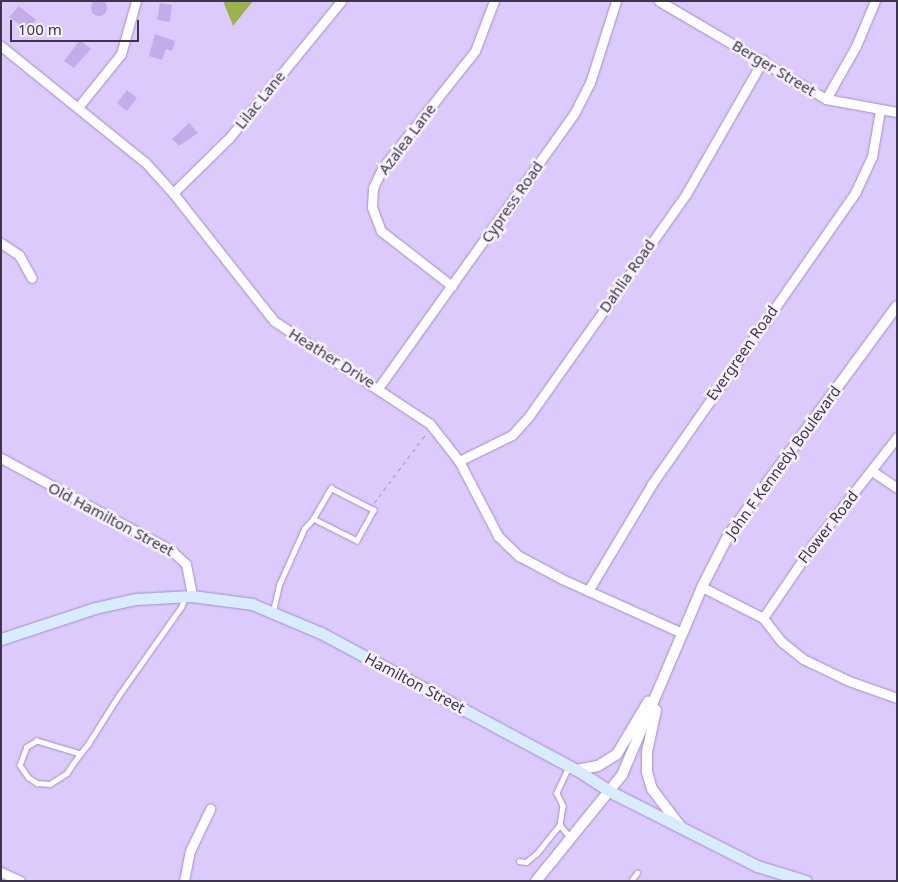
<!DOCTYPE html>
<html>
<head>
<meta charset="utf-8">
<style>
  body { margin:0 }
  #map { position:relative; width:898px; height:882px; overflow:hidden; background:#ddcafd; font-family:"Noto Sans",sans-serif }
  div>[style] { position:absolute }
  .forest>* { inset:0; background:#9ab44b }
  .building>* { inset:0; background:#c4aceb }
  .round { border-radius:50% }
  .path>* { height:1px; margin-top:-0.5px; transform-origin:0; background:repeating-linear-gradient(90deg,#a293bc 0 4px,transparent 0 8px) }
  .roads { filter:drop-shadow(0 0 1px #a58ecb) drop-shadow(0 0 1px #a58ecb) }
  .service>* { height:4.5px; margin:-2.25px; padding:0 2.25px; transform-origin:2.25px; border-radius:2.25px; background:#fff }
  .minor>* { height:9px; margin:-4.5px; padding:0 4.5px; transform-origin:4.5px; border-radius:4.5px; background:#fff }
  .tertiary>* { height:10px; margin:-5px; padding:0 5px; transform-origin:5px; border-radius:5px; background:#fff }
  .secondary>* { height:11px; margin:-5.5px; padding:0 5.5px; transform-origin:5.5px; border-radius:5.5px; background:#d7edfe }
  span { translate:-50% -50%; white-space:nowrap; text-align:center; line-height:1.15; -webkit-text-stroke:5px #f6f4fa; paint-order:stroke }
  .street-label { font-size:15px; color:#3e344e }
  .frame { position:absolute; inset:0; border:2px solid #3e344e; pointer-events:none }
  .scale { position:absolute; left:10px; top:20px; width:129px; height:22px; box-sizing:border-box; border:2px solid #3e344e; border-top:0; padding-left:6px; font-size:15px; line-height:18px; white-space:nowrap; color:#3e344e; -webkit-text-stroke:4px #f6f4fa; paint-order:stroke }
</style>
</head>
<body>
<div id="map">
  <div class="forest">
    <i style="clip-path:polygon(223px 1px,253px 1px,233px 26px)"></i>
  </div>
  <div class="building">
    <i class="round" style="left:91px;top:0;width:16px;height:16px"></i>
    <i style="clip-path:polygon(160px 3px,172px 5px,170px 22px,157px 20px)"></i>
    <i style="clip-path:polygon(19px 6px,36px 20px,27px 30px,9px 17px)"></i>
    <i style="clip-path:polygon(155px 34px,175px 41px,172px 51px,166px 49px,162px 60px,149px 56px)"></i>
    <i style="clip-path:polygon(80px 40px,91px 49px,74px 68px,64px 61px)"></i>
    <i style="clip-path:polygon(127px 90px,137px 98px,127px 111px,117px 103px)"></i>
    <i style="clip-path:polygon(189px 123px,198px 133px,179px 146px,172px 139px)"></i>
  </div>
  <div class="path">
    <i style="left:374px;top:503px;width:86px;rotate:-53deg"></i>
  </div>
  <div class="roads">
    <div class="service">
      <i style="left:273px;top:611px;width:27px;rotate:-77deg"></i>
      <i style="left:279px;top:585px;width:61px;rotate:-65.9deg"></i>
      <i style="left:304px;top:529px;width:13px;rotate:-48deg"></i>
      <i style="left:313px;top:519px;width:36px;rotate:-60deg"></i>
      <i style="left:331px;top:488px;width:48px;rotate:27.1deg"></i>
      <i style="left:374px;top:510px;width:35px;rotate:119deg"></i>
      <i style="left:357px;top:541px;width:49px;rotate:-153.4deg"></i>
      <i style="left:80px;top:754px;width:45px;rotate:-163.2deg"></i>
      <i style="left:37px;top:741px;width:12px;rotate:149deg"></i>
      <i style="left:27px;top:747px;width:19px;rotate:111deg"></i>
      <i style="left:20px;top:765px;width:14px;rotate:56deg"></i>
      <i style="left:28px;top:777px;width:11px;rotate:34deg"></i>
      <i style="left:37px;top:783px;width:13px;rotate:4deg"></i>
      <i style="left:50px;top:784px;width:20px;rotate:-33deg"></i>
      <i style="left:67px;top:773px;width:9px;rotate:-58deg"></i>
      <i style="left:72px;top:765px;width:14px;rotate:-54deg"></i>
      <i style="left:80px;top:754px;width:13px;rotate:-51deg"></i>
      <i style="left:88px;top:744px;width:58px;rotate:-57.7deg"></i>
      <i style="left:119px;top:695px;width:108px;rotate:-54.8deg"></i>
      <i style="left:181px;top:607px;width:11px;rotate:-68deg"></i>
      <i style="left:569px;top:767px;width:29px;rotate:115deg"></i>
      <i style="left:557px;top:793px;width:14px;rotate:65deg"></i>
      <i style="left:563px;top:806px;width:19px;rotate:99deg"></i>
      <i style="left:560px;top:825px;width:17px;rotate:50deg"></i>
      <i style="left:519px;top:861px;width:7px;rotate:8deg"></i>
      <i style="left:526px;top:862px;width:14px;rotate:-39deg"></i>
      <i style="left:537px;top:853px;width:36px;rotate:-51deg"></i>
      <i style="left:631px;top:881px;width:10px;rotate:-53deg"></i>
    </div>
    <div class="minor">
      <i style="left:659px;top:1px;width:194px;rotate:30.4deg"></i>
      <i style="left:826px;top:99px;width:72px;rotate:10.4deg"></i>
      <i style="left:1px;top:46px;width:185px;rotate:38.9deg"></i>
      <i style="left:145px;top:162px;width:42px;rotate:47.9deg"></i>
      <i style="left:173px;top:193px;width:163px;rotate:51.7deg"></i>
      <i style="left:274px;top:321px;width:187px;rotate:33.4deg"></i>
      <i style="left:430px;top:424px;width:47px;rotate:51.9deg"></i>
      <i style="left:459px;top:461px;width:85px;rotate:62.5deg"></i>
      <i style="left:498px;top:536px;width:29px;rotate:44deg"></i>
      <i style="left:519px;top:556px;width:49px;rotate:28.1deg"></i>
      <i style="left:562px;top:579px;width:132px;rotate:24.2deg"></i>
      <i style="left:826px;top:99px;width:61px;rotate:-60.5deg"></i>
      <i style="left:856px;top:46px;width:49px;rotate:-67.1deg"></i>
      <i style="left:79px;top:106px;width:67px;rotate:-51.1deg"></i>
      <i style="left:121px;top:54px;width:55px;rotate:-74.2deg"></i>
      <i style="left:173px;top:193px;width:78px;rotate:-44.5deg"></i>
      <i style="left:229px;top:138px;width:177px;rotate:-50.7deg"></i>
      <i style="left:1px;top:243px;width:22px;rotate:34deg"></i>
      <i style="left:19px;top:255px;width:26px;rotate:61deg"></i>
      <i style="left:452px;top:286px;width:90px;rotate:-142.2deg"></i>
      <i style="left:381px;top:231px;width:26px;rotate:-111deg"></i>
      <i style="left:372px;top:207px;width:19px;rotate:-87deg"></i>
      <i style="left:373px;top:188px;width:23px;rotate:-65deg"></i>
      <i style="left:383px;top:167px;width:148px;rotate:-51.6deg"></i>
      <i style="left:475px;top:51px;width:53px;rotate:-69.2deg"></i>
      <i style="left:379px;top:387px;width:335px;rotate:-54.5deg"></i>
      <i style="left:574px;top:114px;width:35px;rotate:-63deg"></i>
      <i style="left:590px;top:83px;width:86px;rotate:-72.4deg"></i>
      <i style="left:1px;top:458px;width:195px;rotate:28.5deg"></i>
      <i style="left:172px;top:551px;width:19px;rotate:43deg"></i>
      <i style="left:186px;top:564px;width:33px;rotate:79deg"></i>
      <i style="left:459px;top:461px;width:59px;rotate:-26.1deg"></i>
      <i style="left:512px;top:435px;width:25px;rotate:-48deg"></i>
      <i style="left:529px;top:416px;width:272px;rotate:-54.7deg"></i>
      <i style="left:686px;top:194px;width:155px;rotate:-60.1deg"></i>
      <i style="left:872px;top:471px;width:30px;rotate:34deg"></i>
      <i style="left:702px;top:587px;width:68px;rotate:26.9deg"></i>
      <i style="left:763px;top:618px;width:31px;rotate:52deg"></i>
      <i style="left:782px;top:642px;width:27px;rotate:39deg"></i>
      <i style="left:803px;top:659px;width:51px;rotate:25.6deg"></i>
      <i style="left:849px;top:681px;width:51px;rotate:19.5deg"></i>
      <i style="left:588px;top:591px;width:125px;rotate:-59.1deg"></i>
      <i style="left:652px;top:484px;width:355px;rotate:-55.1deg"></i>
      <i style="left:855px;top:193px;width:40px;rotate:-65deg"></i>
      <i style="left:872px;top:157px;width:48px;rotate:-80.3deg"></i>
      <i style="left:763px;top:618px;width:92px;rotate:-55.6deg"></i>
      <i style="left:815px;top:542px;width:133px;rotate:-52deg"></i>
      <i style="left:1px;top:872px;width:21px;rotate:25deg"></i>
      <i style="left:184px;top:881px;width:31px;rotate:-79deg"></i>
      <i style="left:190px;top:851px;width:47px;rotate:-64.5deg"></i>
    </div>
    <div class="tertiary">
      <i style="left:656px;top:710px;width:43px;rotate:102.1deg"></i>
      <i style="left:647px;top:752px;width:20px;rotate:90deg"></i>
      <i style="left:647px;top:772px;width:18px;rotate:74deg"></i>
      <i style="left:652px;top:789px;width:48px;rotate:52.7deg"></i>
      <i style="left:577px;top:770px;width:21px;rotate:-11deg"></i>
      <i style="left:598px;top:766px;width:22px;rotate:-32deg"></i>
      <i style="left:617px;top:754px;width:61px;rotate:-59.2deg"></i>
      <i style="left:536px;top:881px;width:136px;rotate:-50.9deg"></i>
      <i style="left:622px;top:775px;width:204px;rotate:-66.9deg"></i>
      <i style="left:702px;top:587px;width:57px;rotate:-63deg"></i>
      <i style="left:728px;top:536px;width:285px;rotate:-53.7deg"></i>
    </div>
    <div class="secondary">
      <i style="left:1px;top:639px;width:99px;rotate:-18.3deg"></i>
      <i style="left:95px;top:608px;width:42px;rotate:-12.4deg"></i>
      <i style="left:136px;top:599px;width:56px;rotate:-3.1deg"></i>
      <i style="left:192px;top:596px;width:61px;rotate:7.6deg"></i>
      <i style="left:252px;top:604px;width:75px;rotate:22.8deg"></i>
      <i style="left:321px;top:633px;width:290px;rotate:28.2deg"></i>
      <i style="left:577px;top:770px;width:40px;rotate:32.9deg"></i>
      <i style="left:611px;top:792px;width:164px;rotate:26.9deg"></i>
      <i style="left:757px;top:866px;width:51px;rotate:17deg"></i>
    </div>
  </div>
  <div class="street-label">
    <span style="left:774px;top:68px;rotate:31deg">Berger Street</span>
    <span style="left:260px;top:100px;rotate:-51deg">Lilac Lane</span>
    <span style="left:407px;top:139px;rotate:-53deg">Azalea Lane</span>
    <span style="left:512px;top:202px;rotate:-55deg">Cypress Road</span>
    <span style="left:627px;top:276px;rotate:-55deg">Dahlia Road</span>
    <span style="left:742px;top:353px;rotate:-55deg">Evergreen Road</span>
    <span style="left:332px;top:358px;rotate:32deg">Heather Drive</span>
    <span style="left:783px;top:462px;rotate:-54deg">John F Kennedy Boulevard</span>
    <span style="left:111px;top:519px;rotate:28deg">Old Hamilton Street</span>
    <span style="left:828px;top:527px;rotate:-52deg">Flower Road</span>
    <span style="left:415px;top:683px;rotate:28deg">Hamilton Street</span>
  </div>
  <div class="frame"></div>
  <div class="scale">100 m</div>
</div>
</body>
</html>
